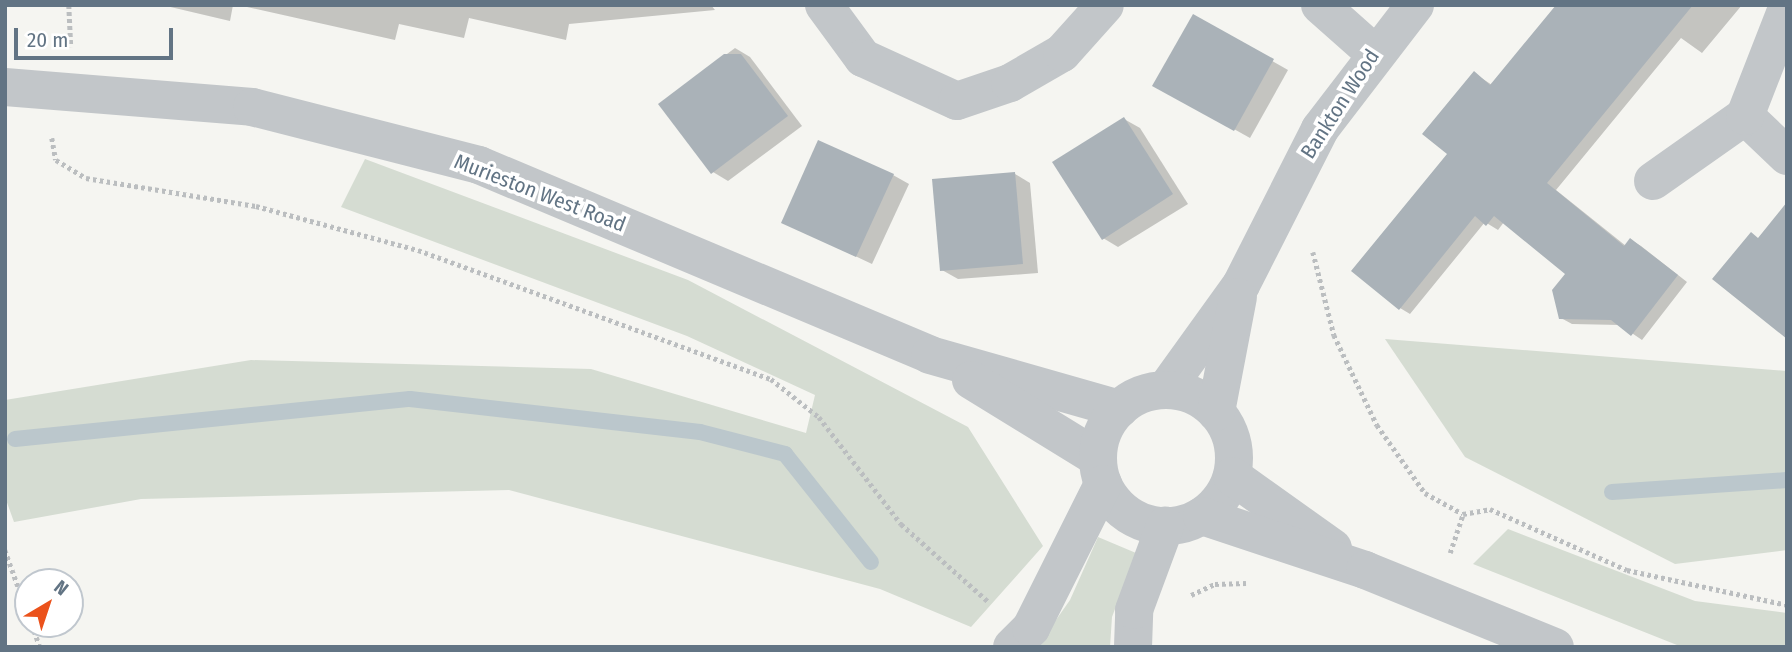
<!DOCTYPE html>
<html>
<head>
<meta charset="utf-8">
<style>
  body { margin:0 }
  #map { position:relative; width:1792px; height:652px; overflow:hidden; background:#f5f5f1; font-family:"Fira Sans Condensed",sans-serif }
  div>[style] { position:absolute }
  .green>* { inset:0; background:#d5dcd2 }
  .shadow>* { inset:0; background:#0003 }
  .stream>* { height:16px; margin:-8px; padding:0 8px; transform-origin:8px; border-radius:8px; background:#bbc7cc }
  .building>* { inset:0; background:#aab2b8 }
  .path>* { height:4.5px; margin-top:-2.25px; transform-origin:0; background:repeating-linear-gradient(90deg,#bbbec0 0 3.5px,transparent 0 7px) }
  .minor>* { height:38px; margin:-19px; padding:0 19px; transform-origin:19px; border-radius:19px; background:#c2c6c9 }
  .minor>.ring { margin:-19px; padding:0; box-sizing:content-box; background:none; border:38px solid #c2c6c9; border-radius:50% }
  span { translate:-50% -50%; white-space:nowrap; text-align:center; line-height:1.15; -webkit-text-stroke:7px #fff; paint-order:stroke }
  .street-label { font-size:21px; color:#627484 }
  .frame { position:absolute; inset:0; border:7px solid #627484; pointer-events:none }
  .north { position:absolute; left:14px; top:568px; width:70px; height:70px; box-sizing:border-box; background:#fff; border:2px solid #c0c7ce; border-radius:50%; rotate:39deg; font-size:19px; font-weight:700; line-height:28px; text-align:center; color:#627484 }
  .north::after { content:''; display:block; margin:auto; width:24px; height:32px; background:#eb521b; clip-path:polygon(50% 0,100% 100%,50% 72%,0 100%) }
  .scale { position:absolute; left:14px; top:28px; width:159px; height:32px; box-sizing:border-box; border:4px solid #627484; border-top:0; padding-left:9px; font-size:21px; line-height:24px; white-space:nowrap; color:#627484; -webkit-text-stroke:5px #fff; paint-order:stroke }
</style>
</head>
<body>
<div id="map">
  <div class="green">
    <i style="clip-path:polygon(365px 159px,688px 280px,968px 427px,1043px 546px,971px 627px,880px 589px,509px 490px,141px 499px,14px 522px,5px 497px,5px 400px,251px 360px,591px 369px,806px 433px,815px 395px,687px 336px,341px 207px)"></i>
    <i style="clip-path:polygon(1385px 339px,1787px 371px,1787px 550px,1675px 564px,1465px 457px)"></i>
    <i style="clip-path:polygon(1508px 529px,1695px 601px,1787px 613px,1787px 647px,1682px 647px,1473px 564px)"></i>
    <i style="clip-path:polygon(1098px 537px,1136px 553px,1112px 617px,1110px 647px,1037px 647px,1070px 600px)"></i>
  </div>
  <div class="shadow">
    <i style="clip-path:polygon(162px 5px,233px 5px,230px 21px)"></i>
    <i style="clip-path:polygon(238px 5px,711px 5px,715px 10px,569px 24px,566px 40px,469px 18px,464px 38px,399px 24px,395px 40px)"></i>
    <i style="clip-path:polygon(1616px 5px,1742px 5px,1702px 53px,1681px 38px,1556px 190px,1626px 246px,1631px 240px,1641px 246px,1687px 282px,1642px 340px,1620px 325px,1572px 324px,1561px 318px,1568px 273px,1504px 222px,1498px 230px,1485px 222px,1410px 314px,1400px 308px,1474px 73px,1492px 85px)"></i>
    <i style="clip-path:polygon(1194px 16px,1288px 70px,1250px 138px,1155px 85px)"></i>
    <i style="clip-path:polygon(735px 48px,750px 57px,802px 126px,728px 181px,713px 172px,660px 104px)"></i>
    <i style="clip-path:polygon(1124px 119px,1140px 128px,1188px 204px,1118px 247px,1103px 238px)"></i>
    <i style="clip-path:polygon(1015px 174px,1030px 183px,1038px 273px,958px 279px,942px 270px)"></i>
    <i style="clip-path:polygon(893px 175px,909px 184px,872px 264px,783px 222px)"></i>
  </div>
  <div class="stream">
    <i style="left:15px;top:439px;width:397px;rotate:-5.8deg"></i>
    <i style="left:410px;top:399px;width:292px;rotate:6.5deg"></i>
    <i style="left:700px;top:432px;width:88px;rotate:14.5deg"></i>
    <i style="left:785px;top:454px;width:138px;rotate:51.5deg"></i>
    <i style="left:1612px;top:492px;width:175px;rotate:-3.9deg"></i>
  </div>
  <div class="building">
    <i style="clip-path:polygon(1556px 5px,1693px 5px,1547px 183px,1624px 246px,1630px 238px,1678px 275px,1631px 336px,1611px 320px,1559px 319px,1552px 290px,1565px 274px,1494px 216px,1486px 226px,1475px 216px,1399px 310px,1351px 271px,1447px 154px,1422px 134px,1474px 71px,1490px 85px)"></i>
    <i style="clip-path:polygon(1193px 14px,1274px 59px,1234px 131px,1152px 86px)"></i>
    <i style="clip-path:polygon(724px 54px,741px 54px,788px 116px,711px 174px,658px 104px)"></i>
    <i style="clip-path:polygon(1124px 117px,1173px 194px,1102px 240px,1052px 162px)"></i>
    <i style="clip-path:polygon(818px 140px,894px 174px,856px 257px,781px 223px)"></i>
    <i style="clip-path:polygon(1015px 172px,1023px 264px,940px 271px,932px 179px)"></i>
    <i style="clip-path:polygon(1787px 202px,1787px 339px,1712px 279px,1751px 232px,1758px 238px)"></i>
  </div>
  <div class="path">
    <i style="left:69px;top:5px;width:42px;rotate:87.3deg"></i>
    <i style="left:52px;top:138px;width:22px;rotate:80deg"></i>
    <i style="left:56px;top:160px;width:35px;rotate:31deg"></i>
    <i style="left:86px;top:178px;width:172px;rotate:9.4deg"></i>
    <i style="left:256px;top:206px;width:168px;rotate:15.2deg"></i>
    <i style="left:418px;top:250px;width:376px;rotate:20.1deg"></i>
    <i style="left:771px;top:379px;width:61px;rotate:38.4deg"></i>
    <i style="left:819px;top:417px;width:135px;rotate:52.5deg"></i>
    <i style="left:901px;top:524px;width:118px;rotate:41.6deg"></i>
    <i style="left:1313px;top:252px;width:86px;rotate:75.8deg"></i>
    <i style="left:1334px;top:335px;width:100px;rotate:64.5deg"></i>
    <i style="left:1377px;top:425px;width:83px;rotate:54.8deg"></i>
    <i style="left:1425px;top:493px;width:43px;rotate:28.9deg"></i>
    <i style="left:1463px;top:514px;width:27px;rotate:-10deg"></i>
    <i style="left:1490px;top:509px;width:150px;rotate:24deg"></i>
    <i style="left:1627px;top:570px;width:164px;rotate:12.3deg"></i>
    <i style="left:5px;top:550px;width:68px;rotate:70.2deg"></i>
    <i style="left:1450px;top:553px;width:41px;rotate:-71.6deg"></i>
    <i style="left:1191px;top:595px;width:26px;rotate:-25deg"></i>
    <i style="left:1215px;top:584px;width:31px;rotate:-2deg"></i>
    <i style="left:32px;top:624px;width:24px;rotate:71deg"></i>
  </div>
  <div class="minor">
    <i style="left:824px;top:5px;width:66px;rotate:53.7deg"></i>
    <i style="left:863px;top:58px;width:103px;rotate:24.6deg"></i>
    <i style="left:957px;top:101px;width:56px;rotate:-18.8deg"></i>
    <i style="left:1010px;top:83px;width:60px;rotate:-30deg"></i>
    <i style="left:1062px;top:53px;width:64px;rotate:-48.1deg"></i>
    <i style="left:1320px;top:5px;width:71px;rotate:41.6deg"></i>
    <i style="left:5px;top:87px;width:248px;rotate:4.6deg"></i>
    <i style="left:252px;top:107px;width:234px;rotate:14.3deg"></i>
    <i style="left:479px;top:165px;width:489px;rotate:22.8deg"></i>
    <i style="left:930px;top:355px;width:197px;rotate:15.9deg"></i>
    <i style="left:1745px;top:116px;width:58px;rotate:43.6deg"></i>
    <i style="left:1653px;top:181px;width:113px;rotate:-35.2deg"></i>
    <i style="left:1745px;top:116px;width:116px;rotate:-68.7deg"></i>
    <i style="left:971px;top:380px;width:149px;rotate:31.6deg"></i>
    <i style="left:1166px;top:389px;width:128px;rotate:-54.2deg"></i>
    <i style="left:1241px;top:285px;width:175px;rotate:-63.1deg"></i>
    <i style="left:1320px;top:129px;width:156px;rotate:-52.5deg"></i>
    <i class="ring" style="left:1098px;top:390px;width:98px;height:98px"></i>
    <i style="left:1216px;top:412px;width:117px;rotate:-79.2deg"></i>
    <i style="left:1232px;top:476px;width:124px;rotate:35.5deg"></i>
    <i style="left:1202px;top:516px;width:172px;rotate:18.3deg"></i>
    <i style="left:1365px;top:570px;width:205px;rotate:22.1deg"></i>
    <i style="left:1012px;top:647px;width:27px;rotate:-45deg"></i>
    <i style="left:1031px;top:628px;width:161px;rotate:-63.4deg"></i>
    <i style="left:1133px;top:647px;width:37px;rotate:-88deg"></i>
    <i style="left:1134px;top:610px;width:90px;rotate:-69.7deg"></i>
  </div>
  <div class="street-label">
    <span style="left:1340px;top:104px;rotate:-57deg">Bankton Wood</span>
    <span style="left:540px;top:193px;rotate:21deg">Murieston West Road</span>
  </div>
  <div class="frame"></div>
  <div class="north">N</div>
  <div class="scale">20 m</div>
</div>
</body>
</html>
